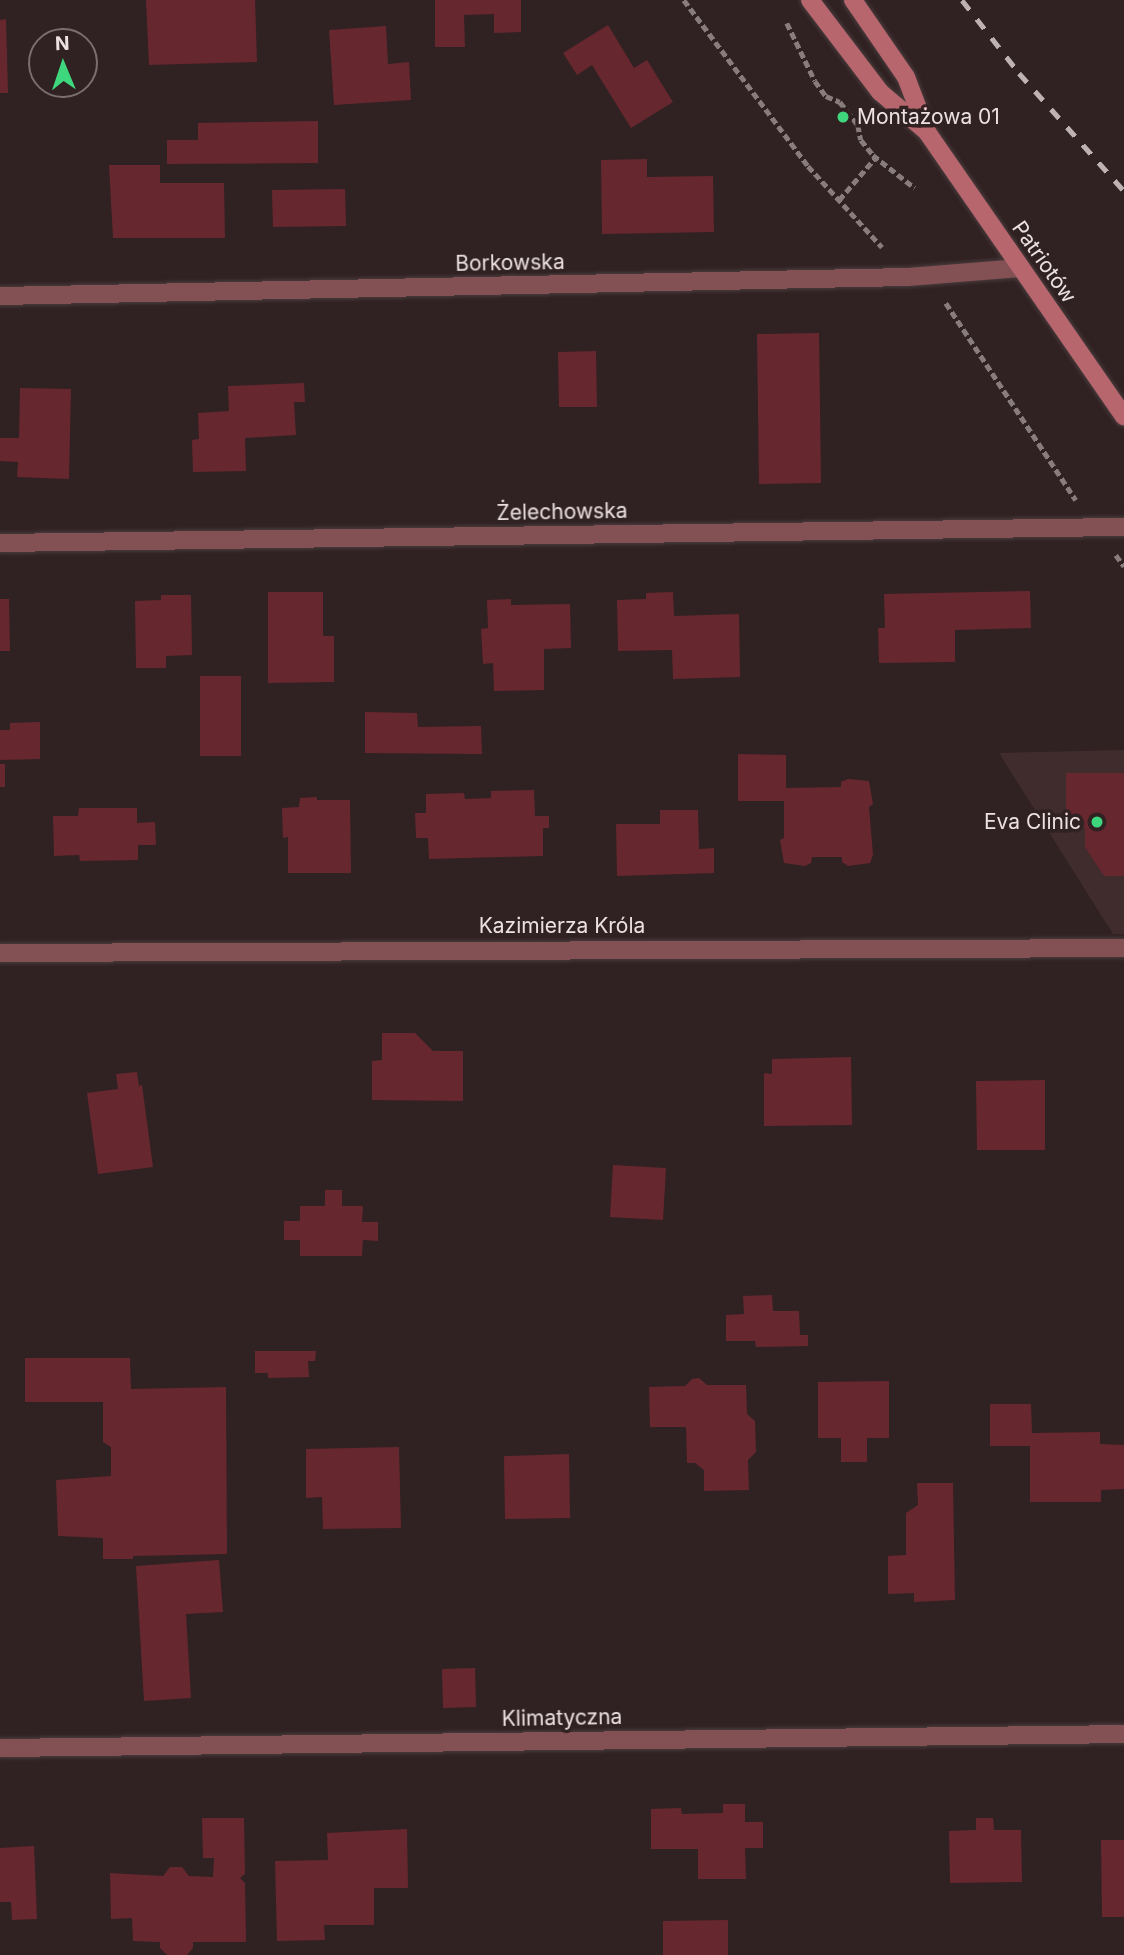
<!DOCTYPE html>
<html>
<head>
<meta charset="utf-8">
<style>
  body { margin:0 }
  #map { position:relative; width:1124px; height:1955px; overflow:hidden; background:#302122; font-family:Inter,sans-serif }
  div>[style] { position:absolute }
  .built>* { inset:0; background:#402c2d }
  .building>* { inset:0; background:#67272f }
  .path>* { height:4.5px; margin-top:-2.25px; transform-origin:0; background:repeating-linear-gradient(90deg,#897c7d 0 7px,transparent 0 10.5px) }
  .roads { filter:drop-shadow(0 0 2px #4a3c3d) drop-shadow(0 0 2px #4a3c3d) }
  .lane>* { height:18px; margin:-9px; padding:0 9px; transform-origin:9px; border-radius:9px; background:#835054 }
  .street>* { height:18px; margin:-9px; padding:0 9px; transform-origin:9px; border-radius:9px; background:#835054 }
  .secondary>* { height:18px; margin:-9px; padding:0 9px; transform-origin:9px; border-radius:9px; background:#b7666e }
  .rail>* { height:5px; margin-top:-2.5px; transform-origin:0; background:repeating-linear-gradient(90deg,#beb2b3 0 12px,transparent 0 24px) }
  .dots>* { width:19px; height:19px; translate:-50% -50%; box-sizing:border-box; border:4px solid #302122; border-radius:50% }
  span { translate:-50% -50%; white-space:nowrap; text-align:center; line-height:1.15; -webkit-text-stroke:7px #302122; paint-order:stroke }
  .poi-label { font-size:21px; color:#ece1e2 }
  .left { translate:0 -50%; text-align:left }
  .right { translate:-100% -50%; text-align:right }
  .street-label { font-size:21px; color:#ece1e2 }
  .north { position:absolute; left:28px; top:28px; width:70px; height:70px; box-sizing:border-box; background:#302122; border:2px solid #7b6e6f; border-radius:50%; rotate:358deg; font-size:19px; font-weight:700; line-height:28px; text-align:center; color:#ece1e2 }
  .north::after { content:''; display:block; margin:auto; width:24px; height:32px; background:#3ed77d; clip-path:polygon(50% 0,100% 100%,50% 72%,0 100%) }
</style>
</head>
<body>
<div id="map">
  <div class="built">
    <i style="clip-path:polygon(1124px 750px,1124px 934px,1113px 934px,999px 753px)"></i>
  </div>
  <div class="building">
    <i style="clip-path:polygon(146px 0,255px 0,257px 62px,149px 65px)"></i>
    <i style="clip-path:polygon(435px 0,521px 0,521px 32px,494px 33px,494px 14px,464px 15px,465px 47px,435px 47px)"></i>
    <i style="clip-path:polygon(6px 19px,8px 93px,0 93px,0 20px)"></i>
    <i style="clip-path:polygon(608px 25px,634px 68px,647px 60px,673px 102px,631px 128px,592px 65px,577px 75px,563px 53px)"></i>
    <i style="clip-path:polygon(386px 26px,388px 64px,409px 62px,411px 100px,334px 105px,329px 30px)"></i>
    <i style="clip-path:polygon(318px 121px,318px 163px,167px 164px,167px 140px,198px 140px,198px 123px)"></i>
    <i style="clip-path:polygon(647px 159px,647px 177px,713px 176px,714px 232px,602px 234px,601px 160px)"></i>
    <i style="clip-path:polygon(109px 165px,160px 165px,160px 183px,224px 183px,225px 238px,113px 238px)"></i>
    <i style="clip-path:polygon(345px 189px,346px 226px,273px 227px,272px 190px)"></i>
    <i style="clip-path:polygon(819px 333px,821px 483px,759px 484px,757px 334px)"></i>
    <i style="clip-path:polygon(596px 351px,597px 407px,559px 407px,558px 352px)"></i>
    <i style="clip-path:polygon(304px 383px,305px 402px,294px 402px,296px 435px,245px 438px,246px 471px,193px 472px,192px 440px,199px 439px,198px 413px,229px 411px,228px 386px)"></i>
    <i style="clip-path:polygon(20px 388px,71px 389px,69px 479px,17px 477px,18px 462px,0 461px,0 438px,19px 438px)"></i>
    <i style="clip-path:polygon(1030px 591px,1031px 628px,955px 630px,955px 662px,879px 663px,878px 628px,885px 628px,884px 594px)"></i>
    <i style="clip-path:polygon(268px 592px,323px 592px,323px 636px,334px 636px,334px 682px,268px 683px)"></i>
    <i style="clip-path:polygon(673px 592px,674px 616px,739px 614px,740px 677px,673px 679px,672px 650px,618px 651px,617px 600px,646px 599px,646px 593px)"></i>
    <i style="clip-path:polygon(161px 595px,191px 595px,192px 655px,166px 656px,166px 668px,136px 668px,135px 601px,161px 600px)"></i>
    <i style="clip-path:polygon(0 599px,9px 599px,10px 651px,0 651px)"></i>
    <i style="clip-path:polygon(511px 599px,511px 605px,570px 604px,571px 648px,544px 649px,544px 690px,494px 691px,493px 663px,483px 664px,481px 629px,488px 628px,487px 600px)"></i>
    <i style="clip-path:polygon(200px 676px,241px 676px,241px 756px,200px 756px)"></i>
    <i style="clip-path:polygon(365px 712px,417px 713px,418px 727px,481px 726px,482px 754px,365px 753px)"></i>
    <i style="clip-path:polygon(40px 722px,40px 759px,0 760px,0 730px,10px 730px,10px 723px)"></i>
    <i style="clip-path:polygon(738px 754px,786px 755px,786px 788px,841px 787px,841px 782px,848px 779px,869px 781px,873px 804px,869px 807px,873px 855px,870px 863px,848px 866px,842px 862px,842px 857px,812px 857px,811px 863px,805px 866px,784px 863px,780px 840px,784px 838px,784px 801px,738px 801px)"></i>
    <i style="clip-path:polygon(0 764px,5px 764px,5px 787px,0 787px)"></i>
    <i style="clip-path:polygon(1066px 773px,1124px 773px,1124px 876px,1104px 876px,1085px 847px,1085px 827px,1073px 827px,1066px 816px)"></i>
    <i style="clip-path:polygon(534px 790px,535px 816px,549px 816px,549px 828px,543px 828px,543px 856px,429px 859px,428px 838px,416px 838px,415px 813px,426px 813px,426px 794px,464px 793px,465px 799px,491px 798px,491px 791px)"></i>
    <i style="clip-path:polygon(317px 797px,317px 800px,350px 800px,351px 873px,288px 873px,288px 837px,283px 838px,282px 808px,299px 807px,300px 798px)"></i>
    <i style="clip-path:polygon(79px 808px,137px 808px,137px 823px,155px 822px,156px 845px,138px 845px,138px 860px,80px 861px,79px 855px,54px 856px,53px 816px,78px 816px)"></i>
    <i style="clip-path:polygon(660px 810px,698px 810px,699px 849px,714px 848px,714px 873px,617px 876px,616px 824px,660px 824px)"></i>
    <i style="clip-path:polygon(382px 1033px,415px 1033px,433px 1051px,463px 1051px,463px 1101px,372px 1100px,372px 1061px,382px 1060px)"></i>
    <i style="clip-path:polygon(851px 1057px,852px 1125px,764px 1126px,764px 1073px,772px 1074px,772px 1059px)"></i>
    <i style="clip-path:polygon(137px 1072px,139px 1086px,142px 1085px,153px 1167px,98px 1174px,87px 1093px,118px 1089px,116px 1074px)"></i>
    <i style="clip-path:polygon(1045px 1080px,1045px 1150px,977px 1150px,976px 1081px)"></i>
    <i style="clip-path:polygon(613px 1165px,666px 1168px,663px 1220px,610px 1217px)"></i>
    <i style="clip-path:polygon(325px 1190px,342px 1190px,342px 1206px,363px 1206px,362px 1222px,378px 1222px,378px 1241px,363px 1240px,362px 1256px,300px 1256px,300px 1240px,284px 1240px,284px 1221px,300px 1221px,300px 1206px,325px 1206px)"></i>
    <i style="clip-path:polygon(772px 1295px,773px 1311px,799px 1311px,800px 1335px,808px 1335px,808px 1346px,756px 1347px,755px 1341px,726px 1341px,726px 1315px,744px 1314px,743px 1296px)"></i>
    <i style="clip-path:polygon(255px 1351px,316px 1351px,315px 1361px,308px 1361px,309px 1377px,268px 1378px,268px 1373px,255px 1373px)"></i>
    <i style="clip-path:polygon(25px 1358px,130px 1358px,131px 1389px,226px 1387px,227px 1554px,133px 1556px,133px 1559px,103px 1559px,103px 1538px,58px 1536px,56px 1480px,111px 1476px,111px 1447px,103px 1442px,103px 1402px,25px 1402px)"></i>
    <i style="clip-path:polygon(699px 1378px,707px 1385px,746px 1385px,747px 1414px,755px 1421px,756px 1452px,748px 1460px,749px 1490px,704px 1491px,704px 1470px,695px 1463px,687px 1463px,686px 1427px,650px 1427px,649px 1387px,685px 1386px,692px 1379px)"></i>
    <i style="clip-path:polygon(889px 1381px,889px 1438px,867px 1438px,867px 1462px,841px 1462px,841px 1438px,818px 1438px,818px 1382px)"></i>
    <i style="clip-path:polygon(990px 1404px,1031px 1404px,1032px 1433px,1100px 1432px,1100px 1444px,1124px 1445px,1124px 1489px,1101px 1490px,1101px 1502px,1030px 1502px,1030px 1446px,990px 1446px)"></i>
    <i style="clip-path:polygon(399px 1447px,401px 1528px,323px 1529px,322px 1497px,306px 1498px,306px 1449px)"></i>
    <i style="clip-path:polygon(569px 1454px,570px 1518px,505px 1519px,504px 1456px)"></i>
    <i style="clip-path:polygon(917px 1483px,953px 1483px,955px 1600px,914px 1602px,914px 1593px,888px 1594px,888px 1556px,906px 1555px,906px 1513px,918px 1505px)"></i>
    <i style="clip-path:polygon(219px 1560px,223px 1612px,186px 1614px,191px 1698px,144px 1701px,136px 1566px)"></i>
    <i style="clip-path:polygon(475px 1668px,476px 1707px,443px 1708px,442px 1669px)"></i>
    <i style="clip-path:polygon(723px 1804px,745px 1804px,745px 1822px,763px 1822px,763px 1848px,745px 1848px,746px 1879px,698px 1879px,698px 1849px,651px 1849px,651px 1809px,681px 1808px,682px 1814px,723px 1813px)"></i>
    <i style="clip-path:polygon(202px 1818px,244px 1818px,245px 1874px,240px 1878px,245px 1883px,246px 1942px,193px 1942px,193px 1948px,187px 1955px,167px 1955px,160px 1948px,160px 1942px,133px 1941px,132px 1918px,111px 1919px,110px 1873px,163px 1876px,170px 1867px,182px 1867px,189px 1876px,213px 1877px,214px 1858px,203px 1858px)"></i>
    <i style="clip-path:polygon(976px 1818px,993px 1818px,994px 1830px,1021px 1830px,1022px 1882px,950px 1883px,949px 1831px,976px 1830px)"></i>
    <i style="clip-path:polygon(407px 1829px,408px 1888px,374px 1888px,374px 1925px,324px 1925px,325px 1940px,277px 1941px,275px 1861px,328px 1860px,327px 1833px)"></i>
    <i style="clip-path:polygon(1101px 1840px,1124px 1840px,1124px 1917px,1102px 1917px)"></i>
    <i style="clip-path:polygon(34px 1846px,37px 1919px,12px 1920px,11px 1902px,0 1902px,0 1848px)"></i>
    <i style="clip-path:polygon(728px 1920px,728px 1955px,663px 1955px,663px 1921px)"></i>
  </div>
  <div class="path">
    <i style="left:684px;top:0;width:207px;rotate:53.2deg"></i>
    <i style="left:808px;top:166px;width:110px;rotate:47.6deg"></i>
    <i style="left:787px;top:23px;width:64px;rotate:64.2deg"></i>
    <i style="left:815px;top:81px;width:19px;rotate:54deg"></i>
    <i style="left:826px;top:96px;width:15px;rotate:23deg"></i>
    <i style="left:840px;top:102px;width:29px;rotate:52deg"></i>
    <i style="left:858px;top:125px;width:15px;rotate:79deg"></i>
    <i style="left:861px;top:140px;width:19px;rotate:51deg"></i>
    <i style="left:873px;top:155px;width:53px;rotate:38.2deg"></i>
    <i style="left:839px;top:200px;width:57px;rotate:-49.3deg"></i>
    <i style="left:946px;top:303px;width:236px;rotate:56.6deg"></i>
    <i style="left:1116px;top:555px;width:14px;rotate:54deg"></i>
  </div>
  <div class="roads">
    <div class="lane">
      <i style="left:0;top:543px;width:1124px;rotate:-0.82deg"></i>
    </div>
    <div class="street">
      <i style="left:0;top:296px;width:908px;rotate:-1.2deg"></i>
      <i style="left:908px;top:277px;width:113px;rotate:-4.6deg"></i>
      <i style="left:0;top:953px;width:1124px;rotate:-0.25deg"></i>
      <i style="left:0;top:1748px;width:1124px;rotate:-0.71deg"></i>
    </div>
    <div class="secondary">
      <i style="left:810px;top:0;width:116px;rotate:52.7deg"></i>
      <i style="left:880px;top:92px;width:59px;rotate:40.2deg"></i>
      <i style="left:853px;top:0;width:93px;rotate:55.5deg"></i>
      <i style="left:906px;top:77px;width:59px;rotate:69.1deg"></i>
      <i style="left:927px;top:132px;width:346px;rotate:55.3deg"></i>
    </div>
  </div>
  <div class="rail">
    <i style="left:962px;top:0;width:93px;rotate:52deg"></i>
    <i style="left:1019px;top:73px;width:158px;rotate:48.3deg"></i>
  </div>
  <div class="dots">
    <i style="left:843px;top:117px;background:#3ed77d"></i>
    <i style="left:1097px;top:822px;background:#3ed77d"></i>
  </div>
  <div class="poi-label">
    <span class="left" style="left:857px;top:117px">Montażowa 01</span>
    <span class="right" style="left:1081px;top:822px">Eva Clinic</span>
  </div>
  <div class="street-label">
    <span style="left:1044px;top:262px;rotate:55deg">Patriotów</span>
    <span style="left:510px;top:263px;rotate:-1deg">Borkowska</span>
    <span style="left:562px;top:512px;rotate:-1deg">Żelechowska</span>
    <span style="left:562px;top:926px">Kazimierza Króla</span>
    <span style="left:562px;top:1718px;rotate:-1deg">Klimatyczna</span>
  </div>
  <div class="north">N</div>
</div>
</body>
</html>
